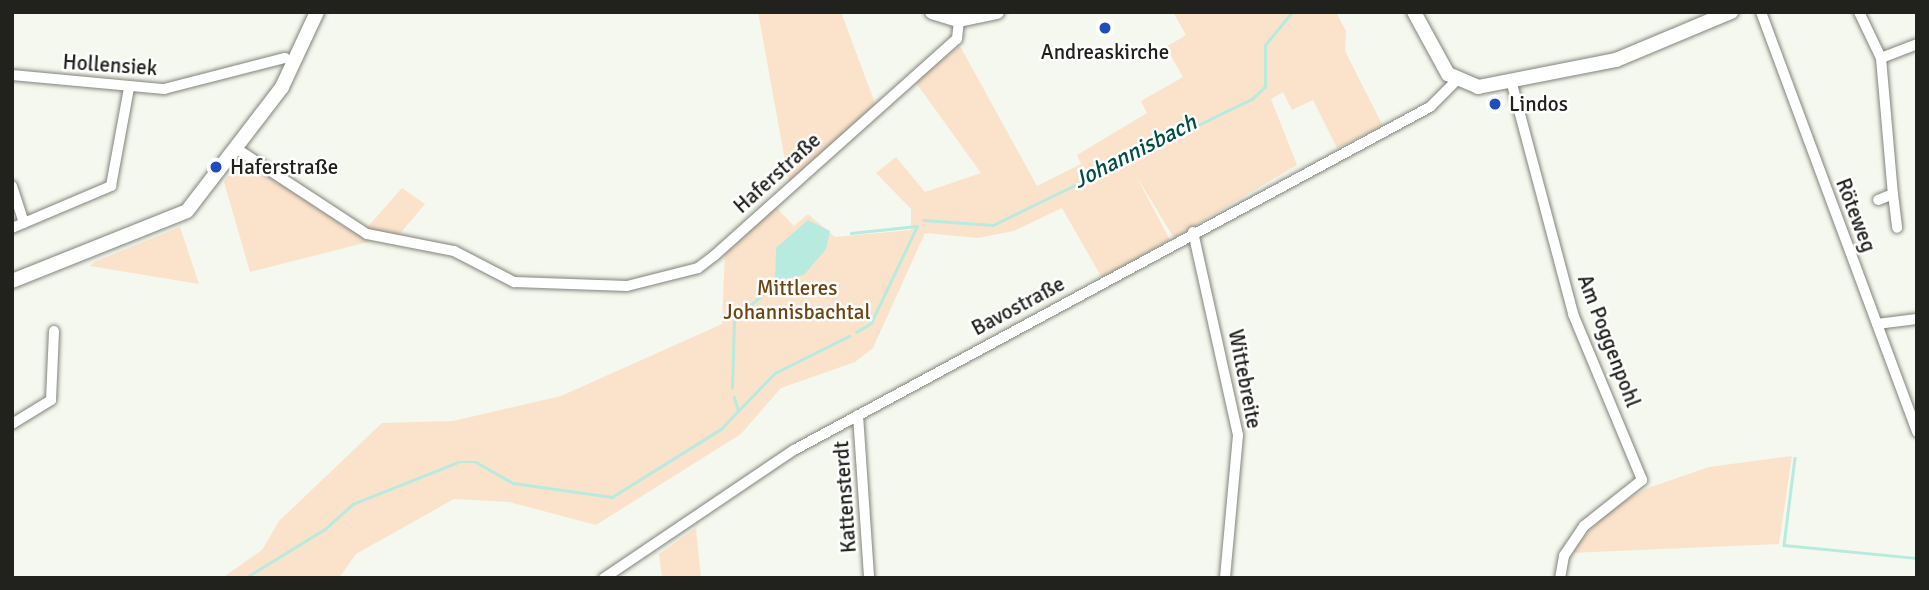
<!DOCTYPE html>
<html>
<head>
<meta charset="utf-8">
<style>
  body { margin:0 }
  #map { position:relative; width:1929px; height:590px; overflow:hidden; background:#f4f8ee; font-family:Signika,sans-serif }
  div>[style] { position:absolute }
  .green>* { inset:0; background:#fbe3cb }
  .water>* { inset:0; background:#b7ebdf }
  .stream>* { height:2.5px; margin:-1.25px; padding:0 1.25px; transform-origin:1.25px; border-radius:1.25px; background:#b7ebdf }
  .roads { filter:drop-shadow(0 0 2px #81847b) drop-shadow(0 0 2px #81847b) }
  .street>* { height:10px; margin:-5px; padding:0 5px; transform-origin:5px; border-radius:5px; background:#fff }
  .secondary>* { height:14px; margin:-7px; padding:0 7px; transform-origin:7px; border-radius:7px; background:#fff }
  .dots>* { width:19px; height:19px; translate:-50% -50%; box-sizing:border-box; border:4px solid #fff; border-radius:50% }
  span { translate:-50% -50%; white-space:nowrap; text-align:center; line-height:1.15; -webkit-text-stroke:5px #fff; paint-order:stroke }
  .poi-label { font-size:21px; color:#21221e }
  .left { translate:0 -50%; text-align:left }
  .street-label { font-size:21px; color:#21221e }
  .park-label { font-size:21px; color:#6e4510 }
  .water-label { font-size:23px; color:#014e43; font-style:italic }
  .frame { position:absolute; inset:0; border:14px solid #21221e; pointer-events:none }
</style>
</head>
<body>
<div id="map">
  <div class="green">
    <i style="clip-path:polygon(758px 12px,841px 12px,876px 106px,789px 183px)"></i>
    <i style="clip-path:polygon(1173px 12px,1336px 12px,1346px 31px,1345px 51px,1383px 126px,1337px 148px,1313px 100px,1292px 110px,1283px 92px,1271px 99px,1297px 165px,1174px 238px,1135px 174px,1170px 240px,1102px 278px,1062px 208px,1014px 231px,978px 238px,925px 233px,873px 348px,855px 362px,781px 388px,741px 434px,596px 525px,509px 502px,454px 499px,356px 554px,339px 578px,222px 578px,262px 550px,279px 521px,382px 423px,453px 421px,561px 396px,722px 324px,725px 249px,774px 205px,794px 226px,808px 214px,835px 237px,911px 230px,911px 209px,876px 173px,896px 157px,925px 192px,981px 173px,914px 80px,960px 46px,1037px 186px,1081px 164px,1077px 155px,1147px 113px,1141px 101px,1183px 77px,1166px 47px,1186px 35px)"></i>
    <i style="clip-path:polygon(242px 158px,349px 230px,376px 240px,250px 272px,224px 182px)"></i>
    <i style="clip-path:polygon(402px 188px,425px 204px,398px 236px,364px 231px)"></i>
    <i style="clip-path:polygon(180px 227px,199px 284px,90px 266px,94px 262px)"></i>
    <i style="clip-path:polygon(1792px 456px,1779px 544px,1570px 553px,1610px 509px,1648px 488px,1709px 467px)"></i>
    <i style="clip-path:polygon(696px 528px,701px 578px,662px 578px,659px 554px)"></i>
  </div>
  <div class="water">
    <i style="clip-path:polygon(808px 220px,830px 231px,826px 249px,804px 275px,775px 281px,776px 248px)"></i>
  </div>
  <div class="stream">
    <i style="left:923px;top:220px;width:70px;rotate:4.1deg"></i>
    <i style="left:993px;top:225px;width:289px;rotate:-26deg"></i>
    <i style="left:1253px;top:98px;width:16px;rotate:-43deg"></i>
    <i style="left:1265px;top:87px;width:42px;rotate:-90deg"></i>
    <i style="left:1265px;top:45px;width:43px;rotate:-50.7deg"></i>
    <i style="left:851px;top:233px;width:66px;rotate:-6.1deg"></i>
    <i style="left:856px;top:332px;width:17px;rotate:-31deg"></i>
    <i style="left:871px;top:323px;width:107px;rotate:-64.6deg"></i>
    <i style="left:732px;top:388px;width:69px;rotate:-88.3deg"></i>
    <i style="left:734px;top:319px;width:60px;rotate:-40.3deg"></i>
    <i style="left:738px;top:411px;width:53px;rotate:-45.8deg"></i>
    <i style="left:775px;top:373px;width:83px;rotate:-26.6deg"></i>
    <i style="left:1795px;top:458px;width:88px;rotate:97.2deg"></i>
    <i style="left:1784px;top:545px;width:134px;rotate:5.6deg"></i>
    <i style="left:245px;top:578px;width:94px;rotate:-31.5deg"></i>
    <i style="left:325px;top:529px;width:38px;rotate:-42deg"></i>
    <i style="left:353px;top:504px;width:113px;rotate:-21.8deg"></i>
    <i style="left:458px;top:462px;width:18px"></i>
    <i style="left:476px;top:462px;width:43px;rotate:29.6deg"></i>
    <i style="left:513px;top:483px;width:100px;rotate:8deg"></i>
    <i style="left:612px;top:497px;width:128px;rotate:-32deg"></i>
    <i style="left:721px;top:429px;width:25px;rotate:-47deg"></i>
    <i style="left:738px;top:411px;width:14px;rotate:-107deg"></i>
  </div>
  <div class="roads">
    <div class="street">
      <i style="left:1761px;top:12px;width:448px;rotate:69.6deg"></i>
      <i style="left:1859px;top:12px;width:51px;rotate:64.4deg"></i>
      <i style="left:1881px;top:58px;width:137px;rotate:85deg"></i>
      <i style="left:1893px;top:194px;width:16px;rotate:158deg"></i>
      <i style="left:1881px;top:58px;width:39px;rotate:-21deg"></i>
      <i style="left:12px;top:75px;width:153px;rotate:5.3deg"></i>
      <i style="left:164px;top:89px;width:125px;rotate:-14.4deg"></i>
      <i style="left:1512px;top:84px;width:238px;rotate:75.1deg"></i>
      <i style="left:1573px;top:314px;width:180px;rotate:67.4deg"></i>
      <i style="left:1642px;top:480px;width:74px;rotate:141.6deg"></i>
      <i style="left:1584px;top:526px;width:36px;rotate:124deg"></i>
      <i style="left:1564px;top:556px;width:22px;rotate:100deg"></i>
      <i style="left:237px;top:149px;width:155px;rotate:33.2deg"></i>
      <i style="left:367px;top:234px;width:89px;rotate:11.1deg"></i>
      <i style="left:454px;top:251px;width:68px;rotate:27.3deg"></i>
      <i style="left:514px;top:282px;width:113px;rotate:2deg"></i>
      <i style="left:627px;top:286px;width:73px;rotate:-14.2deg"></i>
      <i style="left:698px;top:268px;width:21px;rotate:-37deg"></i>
      <i style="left:715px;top:255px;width:324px;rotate:-41.8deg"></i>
      <i style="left:957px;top:39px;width:19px;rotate:-84deg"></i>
      <i style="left:12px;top:186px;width:39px;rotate:72deg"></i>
      <i style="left:1893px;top:194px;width:34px;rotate:83deg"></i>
      <i style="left:12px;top:228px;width:108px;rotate:-23deg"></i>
      <i style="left:111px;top:186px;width:100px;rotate:-79.6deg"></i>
      <i style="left:1193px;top:232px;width:208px;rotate:77.5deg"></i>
      <i style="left:1238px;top:435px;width:144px;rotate:95.2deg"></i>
      <i style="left:1877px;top:324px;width:40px;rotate:-7.1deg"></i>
      <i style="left:858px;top:415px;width:163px;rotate:86.1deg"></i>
      <i style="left:12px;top:424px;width:46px;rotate:-31.6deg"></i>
      <i style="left:51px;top:400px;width:69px;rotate:-87.5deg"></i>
      <i style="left:604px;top:578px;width:229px;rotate:-34deg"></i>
      <i style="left:794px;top:450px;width:723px;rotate:-28.34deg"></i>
      <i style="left:1430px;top:107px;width:37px;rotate:-45deg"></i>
    </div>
    <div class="secondary">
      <i style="left:932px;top:12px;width:28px;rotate:17deg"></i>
      <i style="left:959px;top:20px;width:39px;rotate:-12deg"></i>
      <i style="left:1414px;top:12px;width:71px;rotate:61.3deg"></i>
      <i style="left:1448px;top:74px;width:33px;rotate:23deg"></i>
      <i style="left:1478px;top:87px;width:141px;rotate:-11.1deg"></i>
      <i style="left:1616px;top:60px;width:125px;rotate:-22.7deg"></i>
      <i style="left:12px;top:281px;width:188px;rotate:-21.8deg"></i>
      <i style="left:187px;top:211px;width:156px;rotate:-52.5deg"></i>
      <i style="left:282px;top:87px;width:83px;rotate:-65deg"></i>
    </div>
  </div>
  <div class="dots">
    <i style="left:1105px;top:28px;background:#1d4ebb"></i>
    <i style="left:1495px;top:104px;background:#1d4ebb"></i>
    <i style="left:216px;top:167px;background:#1d4ebb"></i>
  </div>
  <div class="poi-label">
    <span style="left:1105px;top:52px">Andreaskirche</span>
    <span class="left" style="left:1509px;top:104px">Lindos</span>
    <span class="left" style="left:230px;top:167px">Haferstraße</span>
  </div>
  <div class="street-label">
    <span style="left:110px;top:65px;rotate:4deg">Hollensiek</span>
    <span style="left:777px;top:173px;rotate:-42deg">Haferstraße</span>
    <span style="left:1856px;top:215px;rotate:69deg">Röteweg</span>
    <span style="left:1018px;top:306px;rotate:-28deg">Bavostraße</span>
    <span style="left:1609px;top:341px;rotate:69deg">Am Poggenpohl</span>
    <span style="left:1245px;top:379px;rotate:79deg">Wittebreite</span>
    <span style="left:845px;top:497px;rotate:-94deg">Kattensterdt</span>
  </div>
  <div class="park-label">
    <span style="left:797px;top:300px">Mittleres<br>Johannisbachtal</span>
  </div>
  <div class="water-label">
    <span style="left:1135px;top:152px;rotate:-27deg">Johannisbach</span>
  </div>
  <div class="frame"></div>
</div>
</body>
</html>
